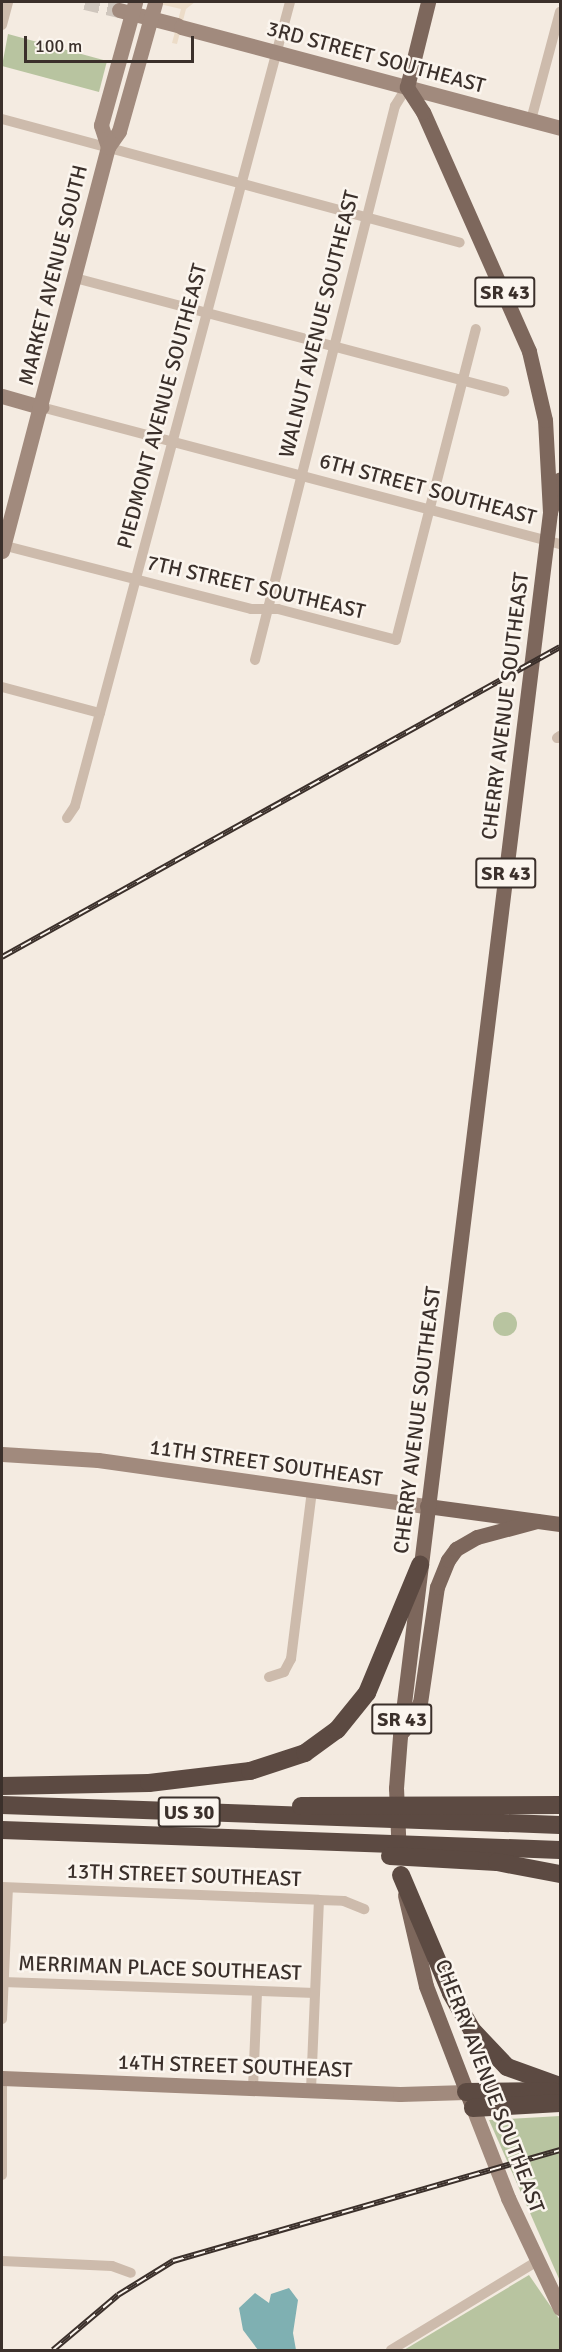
<!DOCTYPE html>
<html>
<head>
<meta charset="utf-8">
<style>
  body { margin:0 }
  #map { position:relative; width:562px; height:2352px; overflow:hidden; background:#f4ebe1; font-family:Signika,sans-serif }
  div>[style] { position:absolute }
  .green>* { inset:0; background:#b8c4a0 }
  .round { border-radius:50% }
  .plaza>* { inset:0; background:#ecdcc8 }
  .water>* { inset:0; background:#7fb0b2 }
  .secondary-tunnel>* { height:15px; margin-top:-7.5px; transform-origin:0; background:repeating-linear-gradient(90deg,#cfc6bd 0 15px,transparent 0 23px) }
  .street>* { height:10px; margin:-5px; padding:0 5px; transform-origin:5px; border-radius:5px; background:#cdbbac }
  .secondary>* { height:15px; margin:-7.5px; padding:0 7.5px; transform-origin:7.5px; border-radius:7.5px; background:#a18a7d }
  .primary>* { height:15px; margin:-7.5px; padding:0 7.5px; transform-origin:7.5px; border-radius:7.5px; background:#7d675c }
  .highway>* { height:18px; margin:-9px; padding:0 9px; transform-origin:9px; border-radius:9px; background:#5c4a42 }
  .rail>* { height:6px; margin-top:-3px; transform-origin:0; background:repeating-linear-gradient(90deg,#fbf5ee 0 11px,#3b302b 0 22px); box-sizing:border-box; border-block:2px solid #3b302b }
  span { translate:-50% -50%; white-space:nowrap; text-align:center; line-height:1.15; -webkit-text-stroke:5px #fbf5ee; paint-order:stroke }
  .shield-label span { padding:2px 4px; background:#fbf5ee; border:2px solid; border-radius:4px; -webkit-text-stroke-width:0 }
  .shield-label { font-size:20px; color:#3b302b; font-weight:700 }
  .street-label { font-size:21px; color:#3b302b }
  .frame { position:absolute; inset:0; border:3px solid #3b302b; pointer-events:none }
  .scale { position:absolute; left:24px; top:36px; width:170px; height:27px; box-sizing:border-box; border:3px solid #3b302b; border-top:0; padding-left:8px; font-size:18px; line-height:21px; white-space:nowrap; color:#3b302b; -webkit-text-stroke:4px #fbf5ee; paint-order:stroke }
</style>
</head>
<body>
<div id="map">
  <div class="green">
    <i style="clip-path:polygon(8px 34px,107px 61px,99px 92px,2px 66px)"></i>
    <i class="round" style="left:493px;top:1312px;width:24px;height:24px"></i>
    <i style="clip-path:polygon(560px 2116px,560px 2281px,489px 2120px)"></i>
    <i style="clip-path:polygon(529px 2275px,560px 2320px,560px 2350px,404px 2350px)"></i>
  </div>
  <div class="plaza">
    <i style="clip-path:polygon(151px 2px,195px 2px,186px 9px,177px 44px,172px 43px,181px 9px)"></i>
  </div>
  <div class="water">
    <i style="clip-path:polygon(289px 2288px,298px 2300px,293px 2333px,296px 2350px,258px 2350px,243px 2330px,239px 2308px,255px 2293px,269px 2303px,271px 2294px)"></i>
  </div>
  <div class="secondary-tunnel">
    <i style="left:85px;top:2px;width:35px;rotate:13deg"></i>
  </div>
  <div class="street">
    <i style="left:2px;top:25px;width:24px;rotate:-75deg"></i>
    <i style="left:2px;top:119px;width:474px;rotate:15.1deg"></i>
    <i style="left:531px;top:120px;width:112px;rotate:-75deg"></i>
    <i style="left:75px;top:278px;width:444px;rotate:14.8deg"></i>
    <i style="left:41px;top:407px;width:537px;rotate:14.79deg"></i>
    <i style="left:2px;top:545px;width:257px;rotate:14.4deg"></i>
    <i style="left:251px;top:609px;width:27px"></i>
    <i style="left:278px;top:609px;width:122px;rotate:14.7deg"></i>
    <i style="left:396px;top:640px;width:321px;rotate:-75.6deg"></i>
    <i style="left:255px;top:660px;width:571px;rotate:-75.82deg"></i>
    <i style="left:395px;top:106px;width:22px;rotate:-58deg"></i>
    <i style="left:2px;top:687px;width:101px;rotate:14.9deg"></i>
    <i style="left:557px;top:738px;width:4px;rotate:-34deg"></i>
    <i style="left:67px;top:818px;width:14px;rotate:-56deg"></i>
    <i style="left:75px;top:806px;width:96px;rotate:-75deg"></i>
    <i style="left:100px;top:713px;width:736px;rotate:-75.04deg"></i>
    <i style="left:269px;top:1677px;width:16px;rotate:-18deg"></i>
    <i style="left:284px;top:1672px;width:15px;rotate:-62deg"></i>
    <i style="left:291px;top:1659px;width:170px;rotate:-82.9deg"></i>
    <i style="left:2px;top:1887px;width:317px;rotate:2.3deg"></i>
    <i style="left:319px;top:1900px;width:25px;rotate:2deg"></i>
    <i style="left:344px;top:1901px;width:22px;rotate:22deg"></i>
    <i style="left:3px;top:1982px;width:312px;rotate:2deg"></i>
    <i style="left:2px;top:2019px;width:131px;rotate:-87.4deg"></i>
    <i style="left:2px;top:2078px;width:97px;rotate:90deg"></i>
    <i style="left:253px;top:2088px;width:97px;rotate:-87.6deg"></i>
    <i style="left:311px;top:2090px;width:190px;rotate:-87.6deg"></i>
    <i style="left:2px;top:2261px;width:110px;rotate:2.6deg"></i>
    <i style="left:112px;top:2266px;width:20px;rotate:20deg"></i>
    <i style="left:391px;top:2350px;width:170px;rotate:-31.3deg"></i>
  </div>
  <div class="secondary">
    <i style="left:119px;top:10px;width:60px;rotate:14.5deg"></i>
    <i style="left:181px;top:27px;width:392px;rotate:14.9deg"></i>
    <i style="left:108px;top:147px;width:23px;rotate:-108deg"></i>
    <i style="left:101px;top:125px;width:128px;rotate:-74.5deg"></i>
    <i style="left:2px;top:396px;width:41px;rotate:15.8deg"></i>
    <i style="left:2px;top:551px;width:418px;rotate:-75.3deg"></i>
    <i style="left:108px;top:147px;width:19px;rotate:-55deg"></i>
    <i style="left:119px;top:131px;width:133px;rotate:-74.3deg"></i>
    <i style="left:2px;top:1454px;width:96px;rotate:3.6deg"></i>
    <i style="left:98px;top:1460px;width:332px;rotate:8deg"></i>
    <i style="left:2px;top:2078px;width:398px;rotate:2.3deg"></i>
    <i style="left:400px;top:2094px;width:66px;rotate:-1.7deg"></i>
    <i style="left:473px;top:2108px;width:97px;rotate:68.7deg"></i>
    <i style="left:508px;top:2198px;width:122px;rotate:64.7deg"></i>
  </div>
  <div class="primary">
    <i style="left:550px;top:512px;width:34px;rotate:-73deg"></i>
    <i style="left:427px;top:1506px;width:134px;rotate:7.7deg"></i>
    <i style="left:403px;top:1731px;width:33px;rotate:-59deg"></i>
    <i style="left:420px;top:1703px;width:117px;rotate:-81.7deg"></i>
    <i style="left:437px;top:1587px;width:29px;rotate:-68deg"></i>
    <i style="left:448px;top:1560px;width:14px;rotate:-54deg"></i>
    <i style="left:456px;top:1549px;width:24px;rotate:-30deg"></i>
    <i style="left:477px;top:1537px;width:62px;rotate:-14.9deg"></i>
    <i style="left:399px;top:1856px;width:68px;rotate:-92.5deg"></i>
    <i style="left:396px;top:1788px;width:52px;rotate:-85.6deg"></i>
    <i style="left:400px;top:1736px;width:1233px;rotate:-83.01deg"></i>
    <i style="left:550px;top:512px;width:92px;rotate:-93.1deg"></i>
    <i style="left:545px;top:420px;width:71px;rotate:-103.1deg"></i>
    <i style="left:529px;top:351px;width:261px;rotate:-113.9deg"></i>
    <i style="left:423px;top:112px;width:30px;rotate:-123deg"></i>
    <i style="left:407px;top:87px;width:88px;rotate:-76.1deg"></i>
    <i style="left:405px;top:1895px;width:93px;rotate:77deg"></i>
    <i style="left:426px;top:1986px;width:125px;rotate:69deg"></i>
  </div>
  <div class="highway">
    <i style="left:2px;top:1786px;width:147px;rotate:-1.2deg"></i>
    <i style="left:149px;top:1783px;width:102px;rotate:-6.8deg"></i>
    <i style="left:250px;top:1771px;width:58px;rotate:-18.1deg"></i>
    <i style="left:305px;top:1753px;width:39px;rotate:-36deg"></i>
    <i style="left:337px;top:1730px;width:48px;rotate:-51deg"></i>
    <i style="left:367px;top:1693px;width:139px;rotate:-67.5deg"></i>
    <i style="left:2px;top:1805px;width:558px;rotate:2.05deg"></i>
    <i style="left:301px;top:1806px;width:259px;rotate:-0.2deg"></i>
    <i style="left:2px;top:1830px;width:558px;rotate:2.05deg"></i>
    <i style="left:390px;top:1856px;width:107px;rotate:3.2deg"></i>
    <i style="left:497px;top:1862px;width:64px;rotate:10.8deg"></i>
    <i style="left:401px;top:1875px;width:128px;rotate:67deg"></i>
    <i style="left:451px;top:1993px;width:43px;rotate:60.4deg"></i>
    <i style="left:472px;top:2030px;width:51px;rotate:46.6deg"></i>
    <i style="left:507px;top:2067px;width:56px;rotate:19.7deg"></i>
    <i style="left:466px;top:2092px;width:87px;rotate:-0.7deg"></i>
    <i style="left:473px;top:2108px;width:87px;rotate:-3.3deg"></i>
  </div>
  <div class="rail">
    <i style="left:2px;top:957px;width:638px;rotate:-29.05deg"></i>
    <i style="left:53px;top:2350px;width:85px;rotate:-40.2deg"></i>
    <i style="left:118px;top:2295px;width:65px;rotate:-31.7deg"></i>
    <i style="left:173px;top:2261px;width:403px;rotate:-16deg"></i>
  </div>
  <div class="shield-label">
    <span style="left:505px;top:292px">SR 43</span>
    <span style="left:506px;top:873px">SR 43</span>
    <span style="left:402px;top:1719px">SR 43</span>
    <span style="left:189px;top:1812px">US 30</span>
  </div>
  <div class="street-label">
    <span style="left:376px;top:57px;rotate:15deg">3RD STREET SOUTHEAST</span>
    <span style="left:53px;top:275px;rotate:-76deg">MARKET AVENUE SOUTH</span>
    <span style="left:319px;top:324px;rotate:-76deg">WALNUT AVENUE SOUTHEAST</span>
    <span style="left:162px;top:406px;rotate:-75deg">PIEDMONT AVENUE SOUTHEAST</span>
    <span style="left:428px;top:489px;rotate:15deg">6TH STREET SOUTHEAST</span>
    <span style="left:256px;top:587px;rotate:13deg">7TH STREET SOUTHEAST</span>
    <span style="left:505px;top:706px;rotate:-83deg">CHERRY AVENUE SOUTHEAST</span>
    <span style="left:417px;top:1420px;rotate:-83deg">CHERRY AVENUE SOUTHEAST</span>
    <span style="left:266px;top:1463px;rotate:8deg">11TH STREET SOUTHEAST</span>
    <span style="left:184px;top:1875px;rotate:2deg">13TH STREET SOUTHEAST</span>
    <span style="left:160px;top:1968px;rotate:2deg">MERRIMAN PLACE SOUTHEAST</span>
    <span style="left:235px;top:2066px;rotate:2deg">14TH STREET SOUTHEAST</span>
    <span style="left:490px;top:2086px;rotate:69deg">CHERRY AVENUE SOUTHEAST</span>
  </div>
  <div class="frame"></div>
  <div class="scale">100 m</div>
</div>
</body>
</html>
